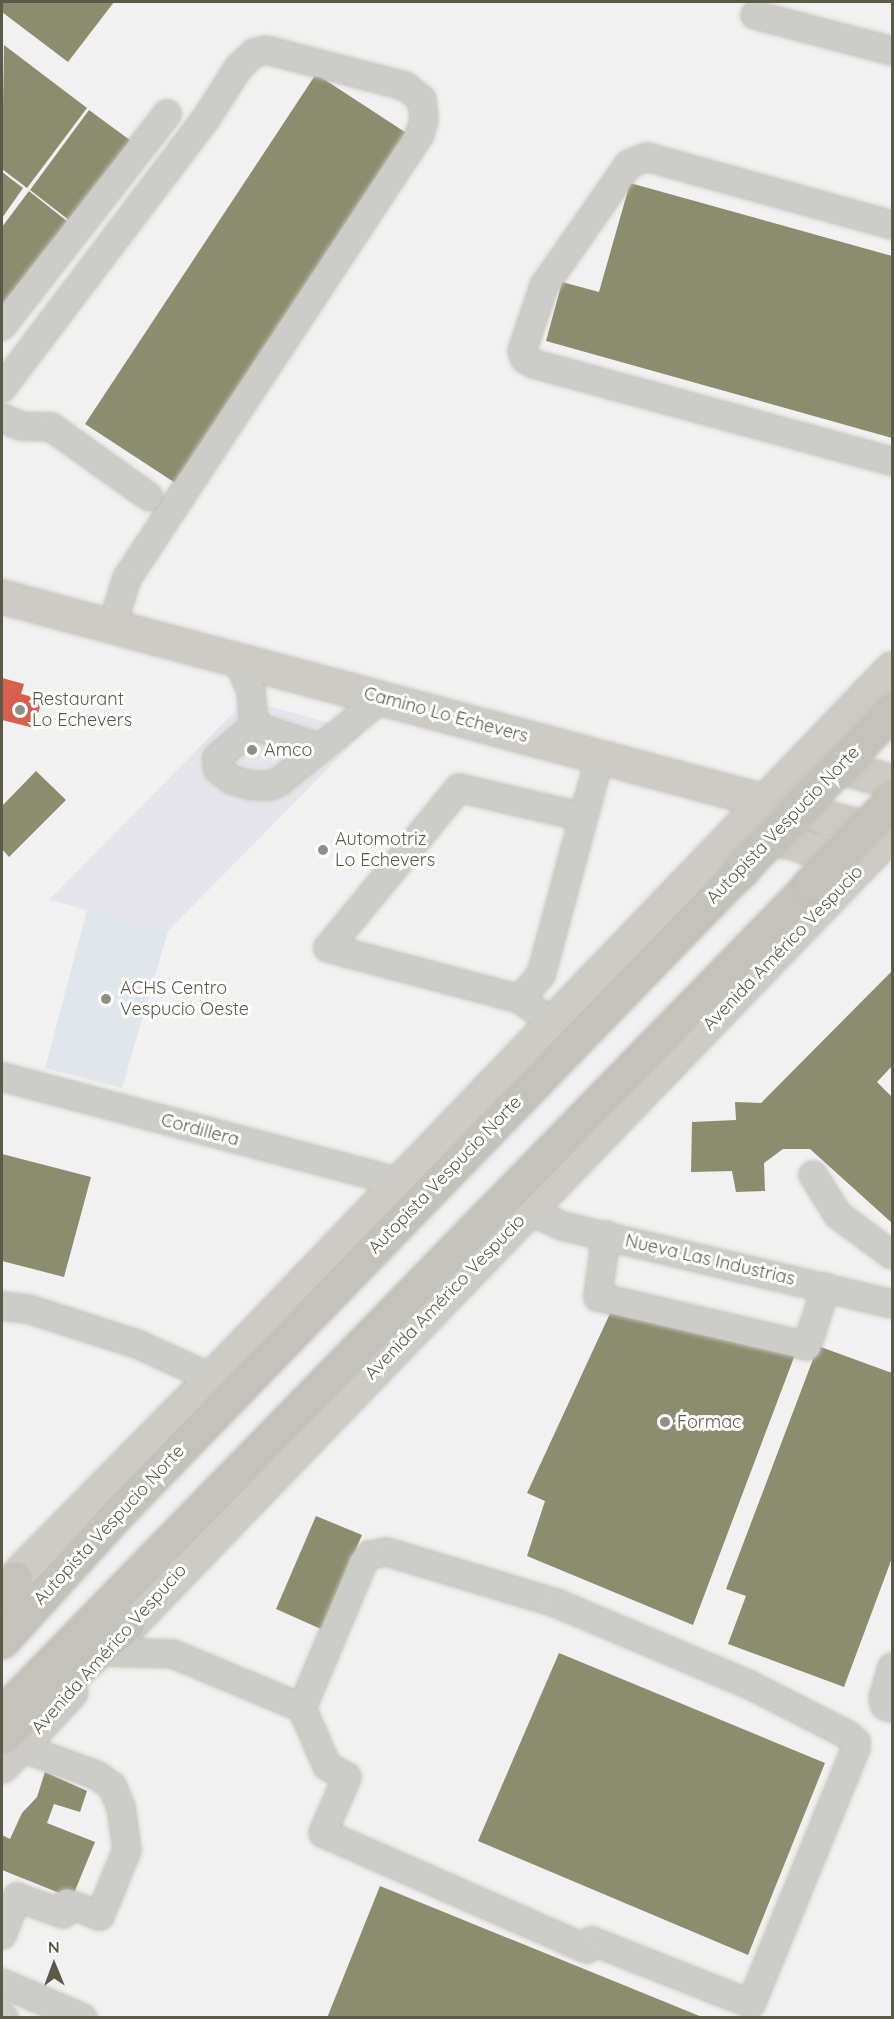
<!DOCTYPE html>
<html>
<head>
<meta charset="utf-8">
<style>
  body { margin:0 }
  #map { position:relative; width:894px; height:2019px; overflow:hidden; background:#f1f1f1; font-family:Quicksand,sans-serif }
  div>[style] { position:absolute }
  .commercial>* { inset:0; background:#e6e5ec }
  .medical>* { inset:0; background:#e0e6eb }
  .shops>* { inset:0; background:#d6604d }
  .industry>* { inset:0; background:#8c8c6e }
  .roads { filter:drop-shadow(0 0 2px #c0bfb6) drop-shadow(0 0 2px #c0bfb6) }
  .minor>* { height:26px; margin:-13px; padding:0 13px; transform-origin:13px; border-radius:13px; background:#ccccc8 }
  .major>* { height:32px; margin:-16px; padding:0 16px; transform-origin:16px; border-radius:16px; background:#cccbc6 }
  .highway>* { height:33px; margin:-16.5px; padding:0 16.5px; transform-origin:16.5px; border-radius:16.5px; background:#c3c3bb }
  .bridges { filter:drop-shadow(0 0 2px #c0bfb6) drop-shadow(0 0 2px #c0bfb6) }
  .highway-bridge>* { height:33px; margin:-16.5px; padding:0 16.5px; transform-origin:16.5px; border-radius:16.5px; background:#c3c3bb }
  .dots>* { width:16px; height:16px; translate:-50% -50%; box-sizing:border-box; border:3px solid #fff; border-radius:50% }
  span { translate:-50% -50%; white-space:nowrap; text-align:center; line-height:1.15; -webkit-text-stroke:6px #fff; paint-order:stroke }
  .poi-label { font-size:18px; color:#5b5a49 }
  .left { translate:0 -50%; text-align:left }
  .street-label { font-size:18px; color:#5b5a49 }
  .frame { position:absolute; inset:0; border:3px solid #5b5a49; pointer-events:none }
  .north { position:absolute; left:24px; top:1935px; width:60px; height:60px; -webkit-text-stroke:4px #fff; paint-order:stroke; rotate:359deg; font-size:16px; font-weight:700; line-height:24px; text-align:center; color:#5b5a49 }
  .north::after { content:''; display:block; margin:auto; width:21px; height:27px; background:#5b5a49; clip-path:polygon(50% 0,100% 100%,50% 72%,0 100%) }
</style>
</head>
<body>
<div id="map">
  <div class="commercial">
    <i style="clip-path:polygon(246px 700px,364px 732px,168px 931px,49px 900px)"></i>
  </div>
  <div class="medical">
    <i style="clip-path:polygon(87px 910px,168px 931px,122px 1088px,45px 1068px)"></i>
  </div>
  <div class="shops">
    <i style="clip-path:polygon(2px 678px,24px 684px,21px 694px,42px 699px,34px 728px,2px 720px)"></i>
  </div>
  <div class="industry">
    <i style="clip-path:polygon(2px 2px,114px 2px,68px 62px,2px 12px)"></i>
    <i style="clip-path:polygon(4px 45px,87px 108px,27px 188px,2px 169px)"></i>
    <i style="clip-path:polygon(316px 74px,414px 138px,183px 488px,85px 424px)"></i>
    <i style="clip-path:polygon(89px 110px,138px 146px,78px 227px,30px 190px)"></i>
    <i style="clip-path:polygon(2px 172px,23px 188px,2px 218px)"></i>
    <i style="clip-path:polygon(630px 183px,892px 256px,892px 438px,546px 341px,562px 282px,599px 292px)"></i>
    <i style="clip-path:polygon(29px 191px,68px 222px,2px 309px,2px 227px)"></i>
    <i style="clip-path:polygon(36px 771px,66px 800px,9px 857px,2px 849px,2px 806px)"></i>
    <i style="clip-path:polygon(891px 972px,892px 1066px,877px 1082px,892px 1097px,892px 1223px,810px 1149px,783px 1149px,764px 1163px,765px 1191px,736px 1192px,732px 1171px,691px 1172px,692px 1122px,736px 1120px,735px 1102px,761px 1103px)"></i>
    <i style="clip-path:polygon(2px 1154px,91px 1177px,64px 1277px,2px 1261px)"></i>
    <i style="clip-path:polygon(613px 1307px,796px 1352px,693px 1625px,527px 1556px,545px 1501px,527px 1493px)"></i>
    <i style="clip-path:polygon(818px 1346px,892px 1373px,892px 1558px,844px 1687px,728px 1644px,746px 1596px,726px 1589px)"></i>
    <i style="clip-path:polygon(316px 1516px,362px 1535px,321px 1629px,276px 1609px)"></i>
    <i style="clip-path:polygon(559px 1653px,825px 1763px,748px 1955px,478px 1841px)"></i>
    <i style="clip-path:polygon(45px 1772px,87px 1791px,80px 1812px,54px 1804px,47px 1823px,95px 1842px,72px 1898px,2px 1870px,2px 1835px,10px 1839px,22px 1813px,37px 1797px)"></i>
    <i style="clip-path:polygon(380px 1886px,702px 2017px,702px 2018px,327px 2018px)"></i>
  </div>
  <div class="roads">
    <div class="minor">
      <i style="left:755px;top:15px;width:142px;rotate:14.7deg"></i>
      <i style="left:892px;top:225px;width:254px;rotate:-164.5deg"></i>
      <i style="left:647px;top:157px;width:19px;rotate:159deg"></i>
      <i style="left:629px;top:164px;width:149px;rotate:124.9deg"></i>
      <i style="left:544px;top:286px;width:69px;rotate:108.7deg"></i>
      <i style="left:522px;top:351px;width:9px;rotate:69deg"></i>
      <i style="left:525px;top:359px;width:10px;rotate:29deg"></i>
      <i style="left:534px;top:364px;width:371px;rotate:15.2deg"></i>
      <i style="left:2px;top:326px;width:269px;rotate:-52.1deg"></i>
      <i style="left:2px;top:388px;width:340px;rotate:-52.9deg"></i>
      <i style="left:207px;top:117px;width:59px;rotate:-57.4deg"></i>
      <i style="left:239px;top:67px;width:21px;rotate:-43deg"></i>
      <i style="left:254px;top:53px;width:12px;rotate:-14deg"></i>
      <i style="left:266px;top:50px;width:144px;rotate:14.5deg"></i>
      <i style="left:405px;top:86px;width:22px;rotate:39deg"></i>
      <i style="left:422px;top:100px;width:20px;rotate:84deg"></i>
      <i style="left:424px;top:120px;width:15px;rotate:106deg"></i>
      <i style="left:420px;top:134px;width:532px;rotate:123.42deg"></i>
      <i style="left:127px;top:578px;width:50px;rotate:107.4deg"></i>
      <i style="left:2px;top:418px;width:21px;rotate:23deg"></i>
      <i style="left:21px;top:426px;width:30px;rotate:2deg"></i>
      <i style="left:51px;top:427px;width:120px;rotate:35.5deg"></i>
      <i style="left:237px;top:658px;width:36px;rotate:67deg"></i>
      <i style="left:251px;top:691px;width:35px;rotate:85deg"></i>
      <i style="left:254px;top:726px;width:49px;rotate:139.1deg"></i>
      <i style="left:217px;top:758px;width:11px;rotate:85deg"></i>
      <i style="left:218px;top:769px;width:18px;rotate:38deg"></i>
      <i style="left:232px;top:780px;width:19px;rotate:16deg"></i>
      <i style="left:250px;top:785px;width:19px;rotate:3deg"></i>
      <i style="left:269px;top:786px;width:11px;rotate:-22deg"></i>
      <i style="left:279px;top:782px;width:133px;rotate:-39.2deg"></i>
      <i style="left:254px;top:726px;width:70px;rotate:18.4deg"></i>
      <i style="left:520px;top:999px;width:199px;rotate:-165.1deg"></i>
      <i style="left:328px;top:948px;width:207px;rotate:-50.7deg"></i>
      <i style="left:459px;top:788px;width:127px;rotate:13.2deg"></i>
      <i style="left:552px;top:1023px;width:40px;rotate:-143deg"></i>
      <i style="left:520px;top:999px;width:32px;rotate:-49deg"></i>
      <i style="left:541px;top:975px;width:226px;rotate:-74.9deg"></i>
      <i style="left:2px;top:1077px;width:411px;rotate:14.8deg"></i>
      <i style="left:813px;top:1175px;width:47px;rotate:58deg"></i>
      <i style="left:838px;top:1215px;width:67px;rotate:36.5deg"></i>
      <i style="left:533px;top:1206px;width:17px;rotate:45deg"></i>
      <i style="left:545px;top:1218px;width:19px;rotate:25deg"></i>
      <i style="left:562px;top:1226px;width:339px;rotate:13.3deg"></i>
      <i style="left:606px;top:1235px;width:63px;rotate:97.4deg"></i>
      <i style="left:598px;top:1297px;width:215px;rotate:13.2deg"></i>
      <i style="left:807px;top:1346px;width:62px;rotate:-72.1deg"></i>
      <i style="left:2px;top:1306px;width:26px;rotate:7deg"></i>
      <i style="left:28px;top:1309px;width:114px;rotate:17.8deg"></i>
      <i style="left:137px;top:1344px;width:82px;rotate:24.4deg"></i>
      <i style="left:106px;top:1652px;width:67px;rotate:1.7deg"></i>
      <i style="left:173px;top:1654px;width:140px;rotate:22.7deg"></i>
      <i style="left:302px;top:1708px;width:157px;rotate:-67.2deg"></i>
      <i style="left:363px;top:1563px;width:11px;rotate:-49deg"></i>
      <i style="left:370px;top:1555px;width:17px;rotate:-10deg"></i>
      <i style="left:387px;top:1552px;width:177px;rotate:16.8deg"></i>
      <i style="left:556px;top:1603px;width:208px;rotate:22.9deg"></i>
      <i style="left:748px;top:1684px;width:112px;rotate:27deg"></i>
      <i style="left:848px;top:1735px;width:11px;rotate:41deg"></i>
      <i style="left:856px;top:1742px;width:6px;rotate:90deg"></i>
      <i style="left:856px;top:1748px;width:277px;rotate:112.3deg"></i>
      <i style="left:751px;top:2004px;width:171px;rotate:-158.4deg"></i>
      <i style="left:592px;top:1941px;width:9px;rotate:122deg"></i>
      <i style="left:587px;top:1949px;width:288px;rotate:-156.3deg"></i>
      <i style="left:323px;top:1833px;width:61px;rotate:-66.8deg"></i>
      <i style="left:347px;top:1777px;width:23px;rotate:-151deg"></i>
      <i style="left:327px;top:1766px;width:63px;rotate:-113.3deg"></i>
      <i style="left:892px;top:1667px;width:33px;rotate:106deg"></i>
      <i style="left:883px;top:1699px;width:7px;rotate:74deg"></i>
      <i style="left:885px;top:1706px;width:7px;rotate:16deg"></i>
      <i style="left:2px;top:1935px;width:41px;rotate:-68.5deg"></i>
      <i style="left:17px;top:1897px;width:49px;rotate:20.3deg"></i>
      <i style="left:63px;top:1914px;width:12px;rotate:-70deg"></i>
      <i style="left:67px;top:1903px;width:35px;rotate:22deg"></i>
      <i style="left:100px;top:1916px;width:71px;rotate:-67.8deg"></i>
      <i style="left:127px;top:1850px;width:43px;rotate:-97.9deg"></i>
      <i style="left:121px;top:1807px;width:23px;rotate:-113deg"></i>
      <i style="left:112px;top:1786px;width:19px;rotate:-145deg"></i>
      <i style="left:96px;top:1775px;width:81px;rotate:-159.8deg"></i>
      <i style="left:2px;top:1983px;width:88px;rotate:23.4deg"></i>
      <i style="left:2px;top:2016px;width:3px;rotate:45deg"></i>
    </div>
    <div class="major">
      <i style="left:2px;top:597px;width:916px;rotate:14.99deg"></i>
      <i style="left:815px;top:760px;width:80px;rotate:15.9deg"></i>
      <i style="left:747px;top:834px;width:52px;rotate:11.1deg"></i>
      <i style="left:798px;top:844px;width:64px;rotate:24.1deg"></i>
      <i style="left:2px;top:1591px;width:299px;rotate:-45.4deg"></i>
      <i style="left:212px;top:1378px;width:982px;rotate:-46.2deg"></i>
      <i style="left:111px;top:1645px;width:1127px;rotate:-46.11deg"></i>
      <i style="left:2px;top:1766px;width:101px;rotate:-47deg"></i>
    </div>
    <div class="highway">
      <i style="left:2px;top:1596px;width:22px;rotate:-54deg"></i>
      <i style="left:2px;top:1641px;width:174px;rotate:-47.8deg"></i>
      <i style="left:119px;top:1512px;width:894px;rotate:-45.91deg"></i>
      <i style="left:2px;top:1713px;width:1158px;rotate:-45.7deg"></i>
      <i style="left:2px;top:1737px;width:169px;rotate:-42.1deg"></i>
    </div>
  </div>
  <div class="bridges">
    <div class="highway-bridge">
      <i style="left:741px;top:870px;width:219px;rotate:-46.3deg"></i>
      <i style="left:811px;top:884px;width:117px;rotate:-46.4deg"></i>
    </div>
  </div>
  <div class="dots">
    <i style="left:20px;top:710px;background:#908f84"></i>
    <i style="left:252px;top:750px;background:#908f84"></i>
    <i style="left:323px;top:850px;background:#908f84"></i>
    <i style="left:106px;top:999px;background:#908f84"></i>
    <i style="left:665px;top:1422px;background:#908f84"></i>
  </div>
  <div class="poi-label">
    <span class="left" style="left:32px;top:710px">Restaurant<br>Lo Echevers</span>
    <span class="left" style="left:264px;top:750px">Amco</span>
    <span class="left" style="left:335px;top:850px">Automotriz<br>Lo Echevers</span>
    <span class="left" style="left:120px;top:999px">ACHS Centro<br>Vespucio Oeste</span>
    <span class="left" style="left:677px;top:1422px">Formac</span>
  </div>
  <div class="street-label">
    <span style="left:446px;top:715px;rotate:15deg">Camino Lo Echevers</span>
    <span style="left:783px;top:825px;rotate:-46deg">Autopista Vespucio Norte</span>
    <span style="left:783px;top:948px;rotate:-46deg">Avenida Américo Vespucio</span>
    <span style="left:200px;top:1130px;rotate:15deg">Cordillera</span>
    <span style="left:445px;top:1175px;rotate:-46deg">Autopista Vespucio Norte</span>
    <span style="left:710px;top:1260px;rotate:13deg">Nueva Las Industrias</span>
    <span style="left:445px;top:1297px;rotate:-46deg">Avenida Américo Vespucio</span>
    <span style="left:109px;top:1525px;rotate:-47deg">Autopista Vespucio Norte</span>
    <span style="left:109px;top:1649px;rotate:-48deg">Avenida Américo Vespucio</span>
  </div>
  <div class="frame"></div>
  <div class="north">N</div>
</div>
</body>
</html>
